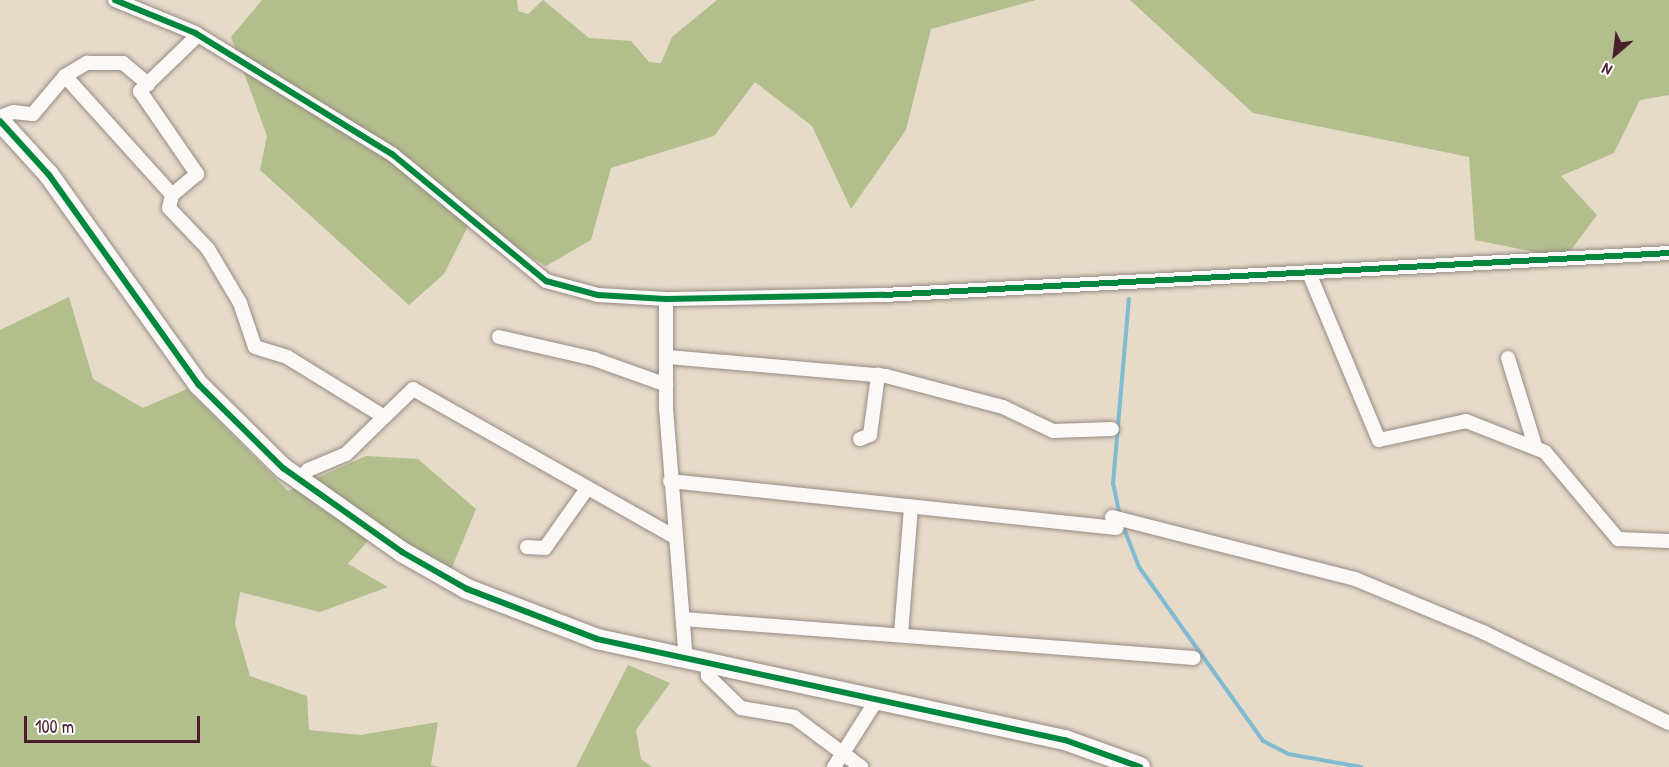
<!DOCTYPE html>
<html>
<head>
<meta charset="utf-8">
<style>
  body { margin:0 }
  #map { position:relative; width:1669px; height:767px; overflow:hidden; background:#e6dac9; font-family:"Patrick Hand",sans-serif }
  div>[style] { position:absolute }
  .forest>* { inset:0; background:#b2be8c }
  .stream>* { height:4px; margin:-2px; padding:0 2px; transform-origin:2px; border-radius:2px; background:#81bbd0 }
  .roads { filter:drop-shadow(0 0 2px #978a83) drop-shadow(0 0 2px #978a83) }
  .street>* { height:14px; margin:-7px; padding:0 7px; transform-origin:7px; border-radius:7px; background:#fbf9f7 }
  .secondary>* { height:20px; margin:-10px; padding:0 10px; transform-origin:10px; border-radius:10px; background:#fbf9f7 }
  .cycleway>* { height:6px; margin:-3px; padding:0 3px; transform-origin:3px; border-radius:3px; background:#00873e }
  span { translate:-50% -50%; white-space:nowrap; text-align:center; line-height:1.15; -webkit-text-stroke:4.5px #fff; paint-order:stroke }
  .north { position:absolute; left:1585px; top:24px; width:60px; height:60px; -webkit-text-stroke:4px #fff; paint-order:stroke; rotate:208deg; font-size:16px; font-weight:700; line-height:24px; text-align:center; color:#4a1f2b }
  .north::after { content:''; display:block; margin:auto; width:21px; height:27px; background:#4a1f2b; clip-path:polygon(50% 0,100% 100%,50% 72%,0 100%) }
  .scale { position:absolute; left:24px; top:716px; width:176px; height:27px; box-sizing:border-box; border:3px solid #4a1f2b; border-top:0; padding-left:8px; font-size:18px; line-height:21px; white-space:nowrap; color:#4a1f2b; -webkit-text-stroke:4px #fff; paint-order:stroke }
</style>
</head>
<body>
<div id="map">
  <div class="forest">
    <i style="clip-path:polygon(262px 0,517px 0,518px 11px,528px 14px,543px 0,589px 38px,631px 41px,649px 62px,661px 63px,672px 37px,717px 0,1036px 0,931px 29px,906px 130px,851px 209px,812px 126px,755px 82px,714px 136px,611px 168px,591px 240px,546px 266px,471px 220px,444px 274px,409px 305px,260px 170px,267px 136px,231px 37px)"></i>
    <i style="clip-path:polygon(1130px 0,1669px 0,1669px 95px,1640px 100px,1614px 153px,1561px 176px,1597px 215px,1565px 258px,1475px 240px,1469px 157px,1253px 113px)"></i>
    <i style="clip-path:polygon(69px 297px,93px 379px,143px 408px,187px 389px,288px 491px,366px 456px,418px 459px,476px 509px,451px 570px,378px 529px,348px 564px,388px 587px,320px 612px,240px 592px,235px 624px,250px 676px,307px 696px,309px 730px,360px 735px,438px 722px,431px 765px,439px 767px,0 767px,0 330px)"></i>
    <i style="clip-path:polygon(628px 665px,670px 683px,636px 730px,641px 759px,652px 767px,576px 767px)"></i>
  </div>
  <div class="stream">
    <i style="left:1120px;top:516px;width:33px;rotate:-102deg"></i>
    <i style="left:1113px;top:484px;width:186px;rotate:-85.1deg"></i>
    <i style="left:1123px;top:526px;width:44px;rotate:68.7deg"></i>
    <i style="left:1139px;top:567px;width:214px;rotate:54.5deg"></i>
    <i style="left:1263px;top:741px;width:28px;rotate:27deg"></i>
    <i style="left:1288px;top:754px;width:74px;rotate:10.1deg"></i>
  </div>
  <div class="roads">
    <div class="street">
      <i style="left:115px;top:0;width:87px;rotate:22.4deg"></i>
      <i style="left:195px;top:33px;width:231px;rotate:31.6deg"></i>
      <i style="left:392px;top:154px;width:200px;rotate:39.5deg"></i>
      <i style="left:546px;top:281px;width:54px;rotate:15.1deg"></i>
      <i style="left:598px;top:295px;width:68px;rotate:3.4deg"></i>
      <i style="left:666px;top:299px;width:218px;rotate:-1.1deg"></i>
      <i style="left:884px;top:295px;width:786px;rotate:-3.06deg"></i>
      <i style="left:198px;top:35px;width:81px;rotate:136deg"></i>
      <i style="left:140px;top:91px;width:101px;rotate:55.5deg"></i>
      <i style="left:197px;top:174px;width:33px;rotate:140deg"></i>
      <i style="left:172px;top:195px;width:13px;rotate:103deg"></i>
      <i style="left:169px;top:208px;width:57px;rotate:46.4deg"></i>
      <i style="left:208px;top:249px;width:63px;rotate:59.3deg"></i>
      <i style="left:240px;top:303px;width:46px;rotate:71.2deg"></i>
      <i style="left:255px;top:347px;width:34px;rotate:17deg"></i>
      <i style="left:287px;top:357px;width:113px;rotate:31.6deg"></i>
      <i style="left:65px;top:76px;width:160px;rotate:48deg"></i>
      <i style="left:0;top:117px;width:14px;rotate:-21deg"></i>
      <i style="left:13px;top:112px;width:20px;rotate:6deg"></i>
      <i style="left:33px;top:114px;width:50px;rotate:-49.9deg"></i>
      <i style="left:65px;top:76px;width:26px;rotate:-31deg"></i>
      <i style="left:87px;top:63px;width:36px"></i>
      <i style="left:123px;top:63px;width:33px;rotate:40deg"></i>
      <i style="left:1309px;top:273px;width:181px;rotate:67.3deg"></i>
      <i style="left:1379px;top:440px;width:89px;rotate:-12.3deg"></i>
      <i style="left:1466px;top:421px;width:85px;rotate:21.4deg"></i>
      <i style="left:1545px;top:452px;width:114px;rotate:50deg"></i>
      <i style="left:1618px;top:539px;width:51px;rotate:2.2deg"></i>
      <i style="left:666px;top:299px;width:109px;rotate:90deg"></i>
      <i style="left:666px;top:408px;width:253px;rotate:85.5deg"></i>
      <i style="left:499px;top:337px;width:98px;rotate:13deg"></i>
      <i style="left:594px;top:359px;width:77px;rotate:19.6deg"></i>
      <i style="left:668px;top:357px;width:219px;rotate:5deg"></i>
      <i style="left:886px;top:376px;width:121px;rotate:14.8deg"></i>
      <i style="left:1003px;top:407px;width:55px;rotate:25.6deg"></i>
      <i style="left:1053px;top:431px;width:59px;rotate:-1.9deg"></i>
      <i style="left:1508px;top:358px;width:92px;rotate:72.9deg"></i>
      <i style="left:860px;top:439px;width:11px;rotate:-22deg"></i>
      <i style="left:870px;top:435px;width:61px;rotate:-82.4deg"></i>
      <i style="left:299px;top:480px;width:13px;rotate:-48deg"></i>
      <i style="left:308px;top:470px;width:41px;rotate:-22.8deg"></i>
      <i style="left:346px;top:454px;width:93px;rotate:-44.1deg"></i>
      <i style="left:413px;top:389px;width:302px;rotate:29.5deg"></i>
      <i style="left:670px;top:481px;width:449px;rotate:6deg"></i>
      <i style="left:1112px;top:517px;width:251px;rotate:14.3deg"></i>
      <i style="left:1355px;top:579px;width:139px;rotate:22.5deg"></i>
      <i style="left:1483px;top:632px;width:207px;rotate:26.1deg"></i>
      <i style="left:527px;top:547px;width:18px;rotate:3deg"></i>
      <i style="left:545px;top:548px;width:71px;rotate:-54.7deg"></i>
      <i style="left:683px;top:619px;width:512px;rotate:4.36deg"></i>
      <i style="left:901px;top:634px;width:128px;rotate:-85.5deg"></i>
      <i style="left:707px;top:665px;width:11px;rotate:85deg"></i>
      <i style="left:708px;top:676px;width:46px;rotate:44.1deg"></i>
      <i style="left:741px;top:708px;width:54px;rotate:9.6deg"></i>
      <i style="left:794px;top:717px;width:84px;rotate:36.7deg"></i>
      <i style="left:834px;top:767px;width:78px;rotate:-57.5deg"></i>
    </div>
    <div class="secondary">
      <i style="left:0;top:121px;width:73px;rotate:47.8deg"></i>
      <i style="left:49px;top:175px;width:258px;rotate:54.5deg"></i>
      <i style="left:199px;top:385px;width:118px;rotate:44.7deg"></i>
      <i style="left:283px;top:468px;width:146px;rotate:35.2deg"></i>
      <i style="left:402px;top:552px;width:75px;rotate:29.6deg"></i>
      <i style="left:467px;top:589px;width:139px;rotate:21deg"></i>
      <i style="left:597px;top:639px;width:479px;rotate:12.2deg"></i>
      <i style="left:1065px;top:740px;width:80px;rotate:19.8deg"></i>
    </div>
  </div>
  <div class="cycleway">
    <i style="left:115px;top:0;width:87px;rotate:22.4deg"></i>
    <i style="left:195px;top:33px;width:231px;rotate:31.6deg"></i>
    <i style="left:392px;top:154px;width:200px;rotate:39.5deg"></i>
    <i style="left:546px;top:281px;width:54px;rotate:15.1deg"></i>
    <i style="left:598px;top:295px;width:68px;rotate:3.4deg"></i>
    <i style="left:666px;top:299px;width:218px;rotate:-1.1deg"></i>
    <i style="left:884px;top:295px;width:786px;rotate:-3.06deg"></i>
    <i style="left:0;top:121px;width:73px;rotate:47.8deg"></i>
    <i style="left:49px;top:175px;width:258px;rotate:54.5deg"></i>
    <i style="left:199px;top:385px;width:118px;rotate:44.7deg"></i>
    <i style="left:283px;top:468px;width:146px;rotate:35.2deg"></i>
    <i style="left:402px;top:552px;width:75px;rotate:29.6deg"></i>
    <i style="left:467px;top:589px;width:139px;rotate:21deg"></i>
    <i style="left:597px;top:639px;width:479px;rotate:12.2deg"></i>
    <i style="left:1065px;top:740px;width:80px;rotate:19.8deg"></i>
  </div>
  <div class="north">N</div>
  <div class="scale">100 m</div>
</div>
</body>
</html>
